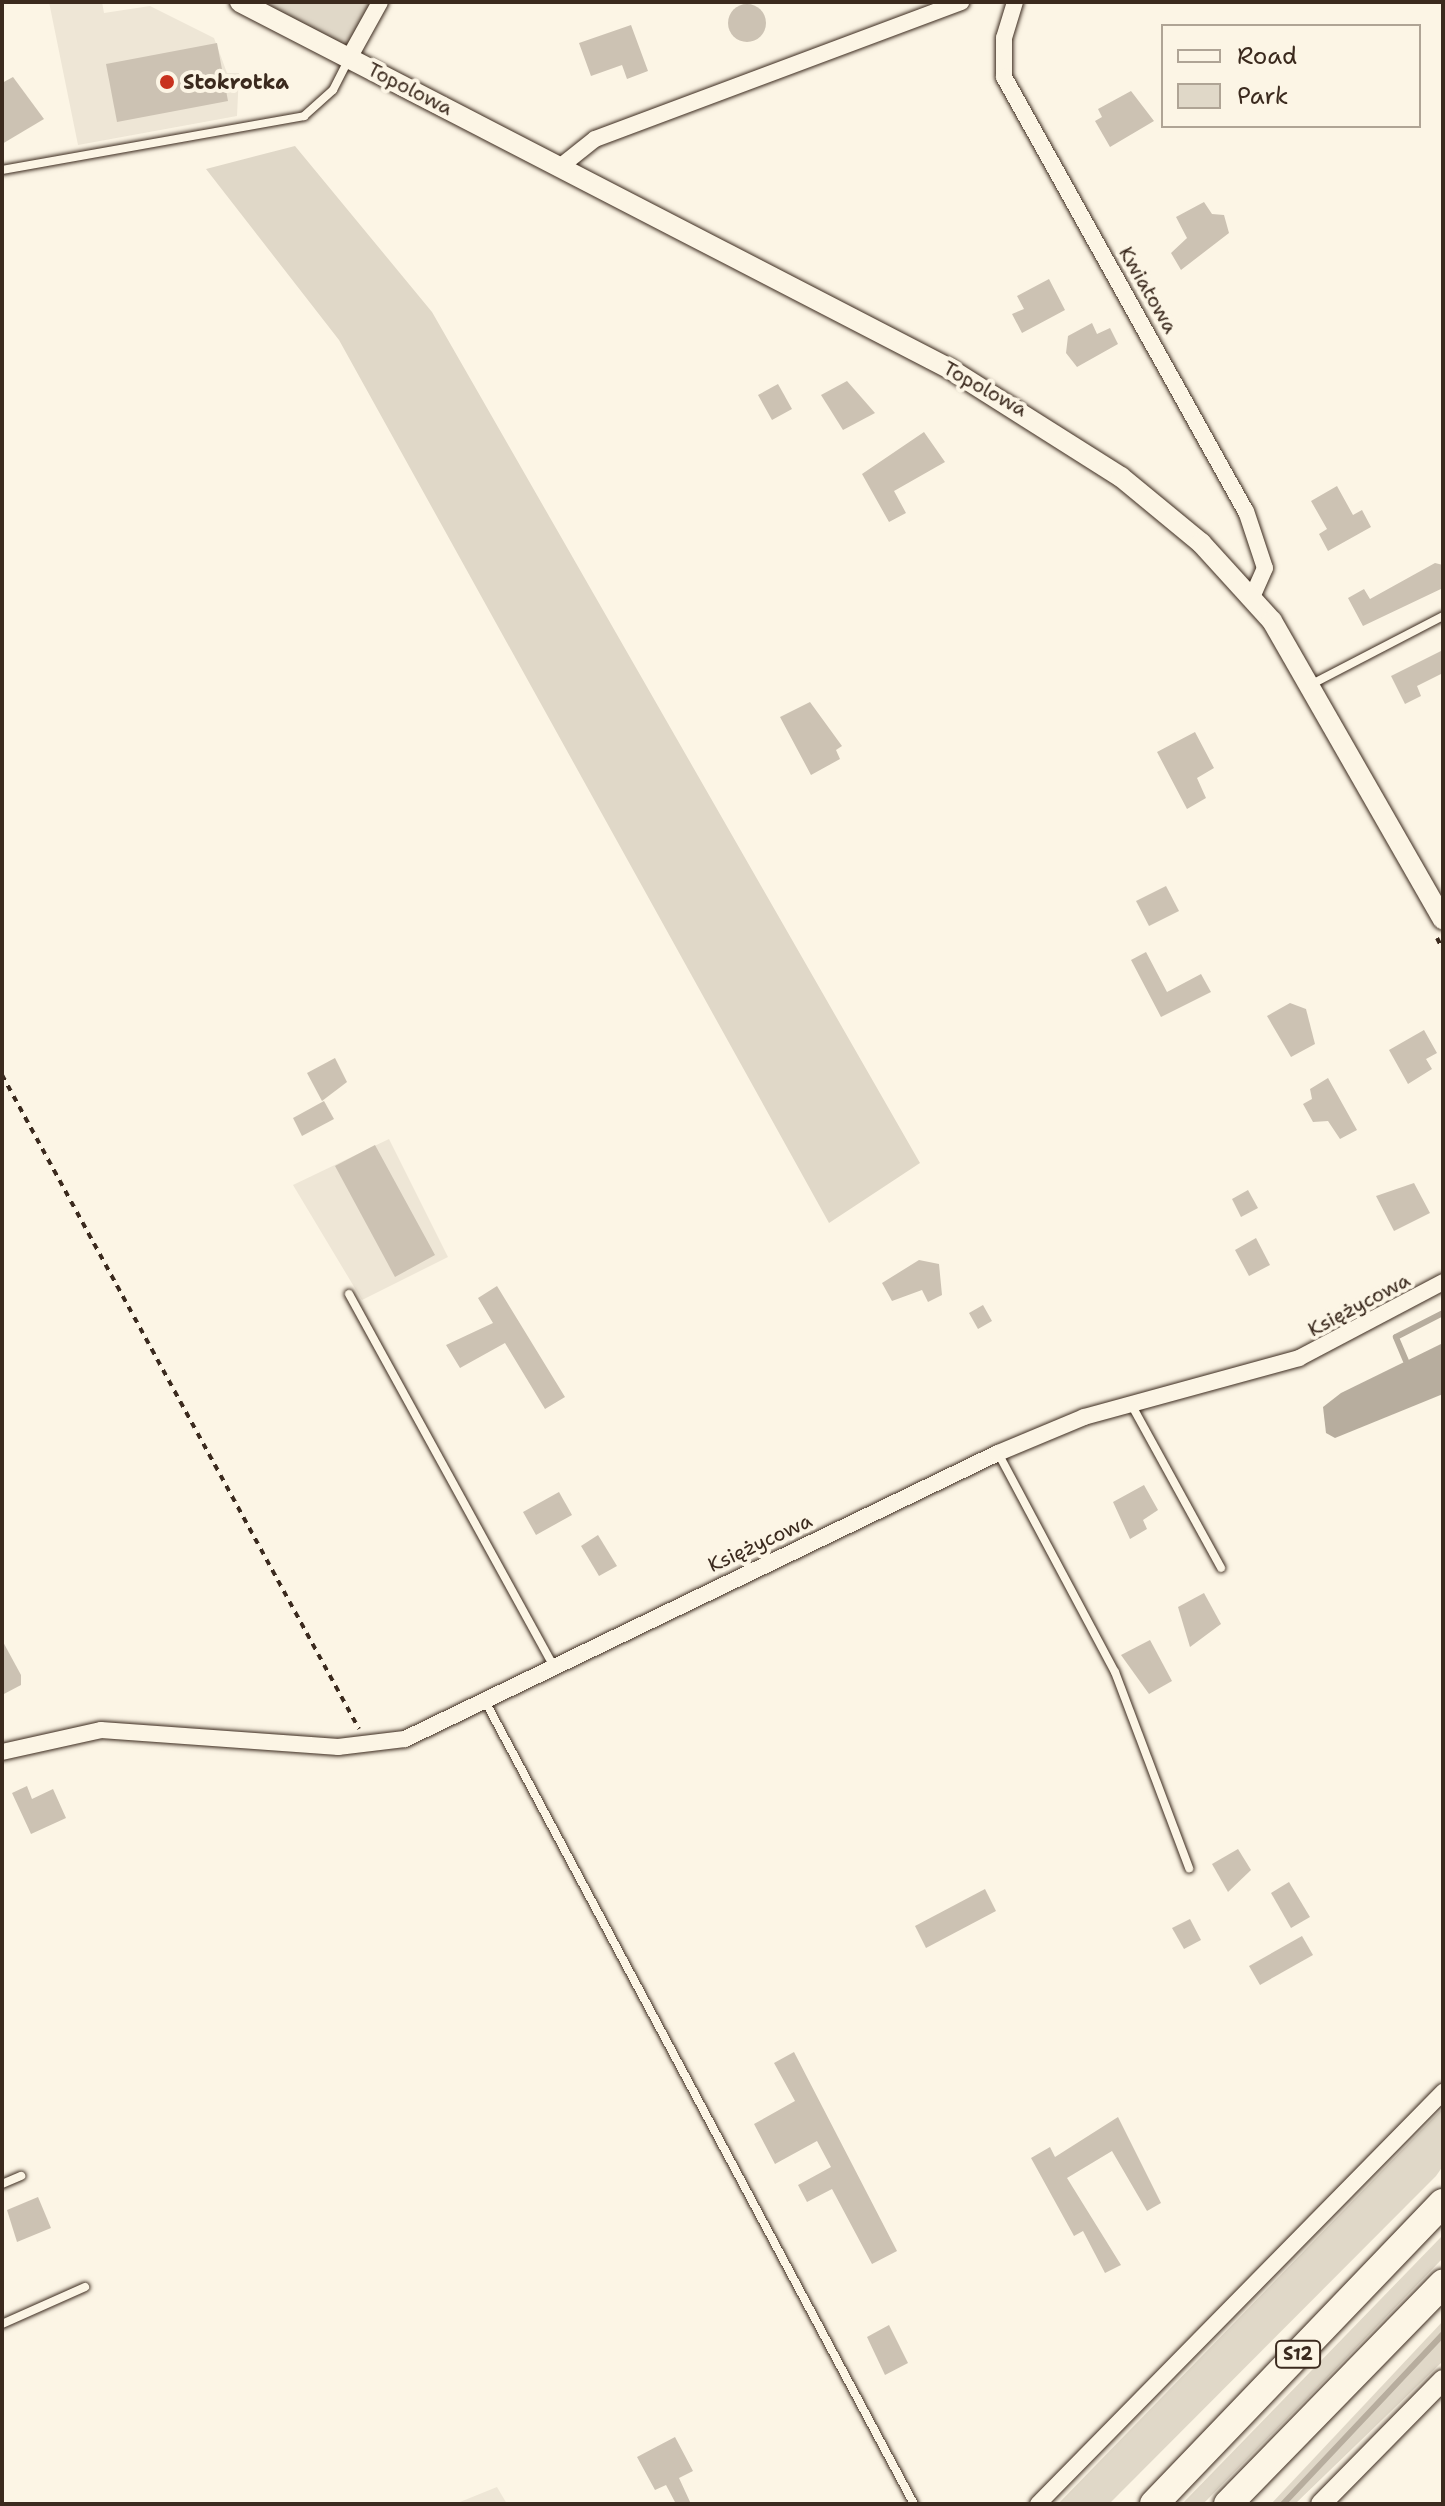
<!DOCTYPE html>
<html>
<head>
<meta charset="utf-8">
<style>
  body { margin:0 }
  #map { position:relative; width:1445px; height:2506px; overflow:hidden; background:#fcf5e5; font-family:"Shantell Sans",sans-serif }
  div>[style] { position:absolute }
  .built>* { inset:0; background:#eee6d6 }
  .green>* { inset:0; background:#e0d8c8 }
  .water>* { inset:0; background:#b7ad9e }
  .stream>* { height:6px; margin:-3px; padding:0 3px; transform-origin:3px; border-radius:3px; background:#b7ad9e }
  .building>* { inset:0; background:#ccc2b3 }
  .round { border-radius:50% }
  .path>* { height:4px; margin-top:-2px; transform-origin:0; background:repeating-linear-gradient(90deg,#3b2a1e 0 6px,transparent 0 12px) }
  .roads { filter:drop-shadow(0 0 2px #3b2a1e) drop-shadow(0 0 2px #3b2a1e) }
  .service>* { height:8px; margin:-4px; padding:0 4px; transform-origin:4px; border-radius:4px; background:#fcf5e5 }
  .minor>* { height:16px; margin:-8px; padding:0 8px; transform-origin:8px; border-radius:8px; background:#fcf5e5 }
  .tertiary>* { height:20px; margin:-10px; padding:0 10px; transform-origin:10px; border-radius:10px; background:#fcf5e5 }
  .motorway>* { height:28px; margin:-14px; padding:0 14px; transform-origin:14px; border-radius:14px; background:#fcf5e5 }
  .dots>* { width:22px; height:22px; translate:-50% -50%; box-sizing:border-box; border:4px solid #fcf5e5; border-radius:50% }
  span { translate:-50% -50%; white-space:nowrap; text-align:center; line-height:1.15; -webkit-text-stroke:8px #fcf5e5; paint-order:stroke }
  .shield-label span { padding:2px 6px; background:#fcf5e5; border:2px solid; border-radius:6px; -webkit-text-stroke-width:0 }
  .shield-label { font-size:18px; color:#3b2a1e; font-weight:700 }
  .poi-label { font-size:20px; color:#3b2a1e; font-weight:700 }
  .left { translate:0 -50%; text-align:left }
  .street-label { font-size:20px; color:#3b2a1e }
  .frame { position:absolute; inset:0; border:4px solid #3b2a1e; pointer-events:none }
  .legend { position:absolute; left:1161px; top:24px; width:260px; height:104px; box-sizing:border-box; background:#fcf5e5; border:2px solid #afa495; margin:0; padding:10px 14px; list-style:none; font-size:24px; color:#3b2a1e }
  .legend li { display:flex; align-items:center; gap:16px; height:40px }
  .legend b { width:40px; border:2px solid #afa495 }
</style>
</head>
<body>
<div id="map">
  <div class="built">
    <i style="clip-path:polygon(49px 2px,102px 2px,104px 13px,150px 6px,214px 38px,227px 73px,239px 73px,237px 116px,78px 145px)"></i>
    <i style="clip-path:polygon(389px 1139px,448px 1257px,362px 1300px,293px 1185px)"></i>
    <i style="clip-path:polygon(497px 2487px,507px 2504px,455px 2504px)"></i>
  </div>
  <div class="green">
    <i style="clip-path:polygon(257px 2px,375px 2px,347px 50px)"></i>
    <i style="clip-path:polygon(295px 146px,432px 312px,920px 1163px,829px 1223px,339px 340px,206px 169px)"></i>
    <i style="clip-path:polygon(1443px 2108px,1443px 2166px,1436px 2176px,1109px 2504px,1058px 2504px)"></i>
    <i style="clip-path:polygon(1443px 2235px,1443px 2258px,1324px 2381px,1203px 2504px,1182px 2504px)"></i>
    <i style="clip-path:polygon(1443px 2321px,1443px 2361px,1295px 2504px,1271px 2504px)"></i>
  </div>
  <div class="water">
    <i style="clip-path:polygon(1443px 1343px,1443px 1394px,1335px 1438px,1326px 1433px,1323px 1407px,1341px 1393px)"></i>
  </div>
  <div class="stream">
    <i style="left:1406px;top:1361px;width:26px;rotate:-113deg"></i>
    <i style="left:1396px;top:1337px;width:53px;rotate:-27.1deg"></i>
    <i style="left:1283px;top:2504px;width:233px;rotate:-46.7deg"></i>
  </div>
  <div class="building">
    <i class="round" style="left:728px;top:4px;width:38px;height:38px"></i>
    <i style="clip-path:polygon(631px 25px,648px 71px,627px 79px,622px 65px,591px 76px,579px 43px)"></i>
    <i style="clip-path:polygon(217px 43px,228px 101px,117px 122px,106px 64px)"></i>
    <i style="clip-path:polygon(13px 77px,44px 119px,2px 144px,2px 83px)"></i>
    <i style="clip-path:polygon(1131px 91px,1154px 121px,1110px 147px,1095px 121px,1102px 117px,1098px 109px)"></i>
    <i style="clip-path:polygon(1204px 202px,1212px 214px,1224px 215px,1229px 233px,1181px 270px,1171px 253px,1187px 238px,1176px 217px)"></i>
    <i style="clip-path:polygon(1049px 279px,1065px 310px,1022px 333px,1012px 314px,1024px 309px,1017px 296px)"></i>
    <i style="clip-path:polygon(1092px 323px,1097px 334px,1110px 328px,1118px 344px,1077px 367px,1066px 353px,1068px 336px)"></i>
    <i style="clip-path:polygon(847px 381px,875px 413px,843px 430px,821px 395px)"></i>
    <i style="clip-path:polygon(778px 384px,792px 409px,772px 420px,758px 395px)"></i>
    <i style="clip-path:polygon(924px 432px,945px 462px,894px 491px,906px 513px,889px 522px,862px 474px)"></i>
    <i style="clip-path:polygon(1337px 486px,1353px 515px,1362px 510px,1371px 527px,1328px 551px,1319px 534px,1327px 529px,1311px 501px)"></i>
    <i style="clip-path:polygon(1435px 563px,1443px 565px,1443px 588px,1363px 626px,1348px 598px,1364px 589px,1370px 599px)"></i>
    <i style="clip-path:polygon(1443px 650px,1443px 673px,1417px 686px,1421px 696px,1405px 704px,1391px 676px)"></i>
    <i style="clip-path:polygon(810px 702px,842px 746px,836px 750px,840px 759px,811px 775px,780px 717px)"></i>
    <i style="clip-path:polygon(1195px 732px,1214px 768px,1197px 778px,1206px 798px,1187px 809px,1157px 752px)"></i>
    <i style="clip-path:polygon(1166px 886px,1179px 911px,1149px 926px,1136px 901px)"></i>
    <i style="clip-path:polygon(1146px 952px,1167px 992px,1201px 974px,1211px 992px,1161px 1017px,1131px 960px)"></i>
    <i style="clip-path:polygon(1290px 1003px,1306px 1009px,1315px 1044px,1291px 1057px,1267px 1016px)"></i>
    <i style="clip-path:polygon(1424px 1030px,1437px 1053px,1426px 1059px,1432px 1069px,1408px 1084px,1389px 1050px)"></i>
    <i style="clip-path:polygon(335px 1058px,347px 1082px,322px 1101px,307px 1073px)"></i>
    <i style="clip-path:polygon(1328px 1078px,1357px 1130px,1340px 1139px,1328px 1121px,1313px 1122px,1303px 1104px,1312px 1099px,1310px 1089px)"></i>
    <i style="clip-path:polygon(324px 1101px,334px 1119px,302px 1136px,293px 1118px)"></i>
    <i style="clip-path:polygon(375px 1145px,435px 1255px,395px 1277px,335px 1166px)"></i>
    <i style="clip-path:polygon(1414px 1183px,1430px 1213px,1394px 1231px,1376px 1196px)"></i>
    <i style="clip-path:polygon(1248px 1190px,1258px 1208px,1241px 1217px,1232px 1199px)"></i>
    <i style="clip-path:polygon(1256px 1238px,1270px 1265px,1249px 1276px,1235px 1250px)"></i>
    <i style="clip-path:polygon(919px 1260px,939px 1264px,942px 1295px,928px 1302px,922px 1290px,892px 1301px,882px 1283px)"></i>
    <i style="clip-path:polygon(497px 1286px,565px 1397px,545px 1409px,505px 1343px,460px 1368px,446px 1345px,493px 1323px,478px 1298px)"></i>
    <i style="clip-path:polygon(983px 1305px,992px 1321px,978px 1329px,969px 1313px)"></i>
    <i style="clip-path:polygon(1144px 1485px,1158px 1510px,1143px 1520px,1147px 1529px,1130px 1539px,1113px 1502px)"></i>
    <i style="clip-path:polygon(559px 1492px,572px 1515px,536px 1535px,523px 1512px)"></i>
    <i style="clip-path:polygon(598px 1535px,617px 1566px,599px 1576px,581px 1546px)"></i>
    <i style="clip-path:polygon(1204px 1593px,1221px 1624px,1190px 1647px,1178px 1607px)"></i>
    <i style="clip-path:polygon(2px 1640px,21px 1675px,21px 1685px,2px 1695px)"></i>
    <i style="clip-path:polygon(1150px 1640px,1172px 1681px,1149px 1694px,1121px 1655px)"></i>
    <i style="clip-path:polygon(27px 1786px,32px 1799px,53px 1789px,66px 1818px,31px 1834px,12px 1793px)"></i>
    <i style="clip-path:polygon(1238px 1849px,1251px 1870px,1228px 1892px,1212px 1864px)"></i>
    <i style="clip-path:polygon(1289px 1882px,1310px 1917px,1291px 1928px,1271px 1893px)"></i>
    <i style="clip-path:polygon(985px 1889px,996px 1911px,926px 1948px,915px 1926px)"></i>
    <i style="clip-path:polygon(1190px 1919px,1201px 1940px,1184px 1949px,1172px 1928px)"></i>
    <i style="clip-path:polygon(1302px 1936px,1313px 1955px,1260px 1985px,1249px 1966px)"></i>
    <i style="clip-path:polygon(794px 2052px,897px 2251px,872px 2264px,832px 2189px,807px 2202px,798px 2185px,831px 2167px,817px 2141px,775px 2164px,754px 2124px,795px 2101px,774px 2063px)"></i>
    <i style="clip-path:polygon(1118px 2117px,1161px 2203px,1147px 2211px,1112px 2151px,1067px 2178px,1121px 2265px,1105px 2273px,1083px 2231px,1074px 2236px,1031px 2158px,1050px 2147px,1055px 2157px)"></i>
    <i style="clip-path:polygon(38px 2197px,51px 2228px,17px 2242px,7px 2210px)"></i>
    <i style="clip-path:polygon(889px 2325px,908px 2363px,885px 2375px,867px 2337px)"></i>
    <i style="clip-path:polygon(675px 2437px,693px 2471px,679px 2478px,691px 2504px,676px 2504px,666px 2485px,655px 2490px,637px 2457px)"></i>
  </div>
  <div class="path">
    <i style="left:1437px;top:938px;width:13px;rotate:63deg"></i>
    <i style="left:2px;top:1075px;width:745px;rotate:61.37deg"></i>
  </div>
  <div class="roads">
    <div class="service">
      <i style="left:2px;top:170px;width:307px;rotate:-10.1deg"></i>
      <i style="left:304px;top:116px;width:39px;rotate:-42deg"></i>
      <i style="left:333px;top:90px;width:35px;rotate:-63deg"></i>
      <i style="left:1312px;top:684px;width:148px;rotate:-27.4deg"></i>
      <i style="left:349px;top:1294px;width:423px;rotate:61.2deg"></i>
      <i style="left:1131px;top:1404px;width:187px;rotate:61.2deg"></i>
      <i style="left:998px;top:1453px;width:248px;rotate:61.9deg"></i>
      <i style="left:1115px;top:1672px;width:210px;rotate:69.3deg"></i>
      <i style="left:485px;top:1701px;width:910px;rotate:61.89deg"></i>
      <i style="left:2px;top:2184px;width:21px;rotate:-23deg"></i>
      <i style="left:2px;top:2324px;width:91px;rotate:-24deg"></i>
    </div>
    <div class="minor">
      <i style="left:1015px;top:2px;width:38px;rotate:107deg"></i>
      <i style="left:1004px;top:38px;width:39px;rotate:90deg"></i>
      <i style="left:1004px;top:77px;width:497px;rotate:60.9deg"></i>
      <i style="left:1246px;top:511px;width:60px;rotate:71.6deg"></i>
      <i style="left:1265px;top:568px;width:32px;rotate:114deg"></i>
      <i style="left:349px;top:58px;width:64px;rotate:-61deg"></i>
      <i style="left:561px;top:166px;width:43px;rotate:-38.5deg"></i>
      <i style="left:595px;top:139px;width:391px;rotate:-20.5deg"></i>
      <i style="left:2px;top:1752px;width:101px;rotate:-12.5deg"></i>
      <i style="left:101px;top:1730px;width:238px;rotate:4.1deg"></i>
      <i style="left:338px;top:1747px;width:67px;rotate:-6.8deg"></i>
      <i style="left:405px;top:1739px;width:658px;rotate:-25.75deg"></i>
      <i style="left:998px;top:1453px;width:93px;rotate:-22.7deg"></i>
      <i style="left:1084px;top:1417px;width:223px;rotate:-15.3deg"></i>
      <i style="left:1299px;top:1358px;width:163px;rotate:-27.8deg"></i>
      <i style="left:1038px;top:2504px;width:578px;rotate:-45.49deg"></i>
    </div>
    <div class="tertiary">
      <i style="left:240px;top:2px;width:799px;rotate:27.33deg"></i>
      <i style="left:950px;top:369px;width:202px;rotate:32.3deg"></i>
      <i style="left:1121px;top:477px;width:104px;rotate:39.5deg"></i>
      <i style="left:1201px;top:543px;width:105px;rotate:47.7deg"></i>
      <i style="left:1272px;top:621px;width:344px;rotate:60.2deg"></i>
      <i style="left:1321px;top:2504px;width:174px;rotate:-45.5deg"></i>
    </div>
    <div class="motorway">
      <i style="left:1154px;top:2504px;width:417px;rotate:-46.2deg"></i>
      <i style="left:1228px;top:2504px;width:308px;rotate:-45.7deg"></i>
    </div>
  </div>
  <div class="dots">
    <i style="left:167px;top:82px;background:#c8321e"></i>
  </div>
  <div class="shield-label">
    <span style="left:1298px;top:2354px">S12</span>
  </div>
  <div class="poi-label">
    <span class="left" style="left:183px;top:82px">Stokrotka</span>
  </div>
  <div class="street-label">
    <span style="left:410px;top:89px;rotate:27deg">Topolowa</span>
    <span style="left:1148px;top:290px;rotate:60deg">Kwiatowa</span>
    <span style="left:985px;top:389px;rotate:29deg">Topolowa</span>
    <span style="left:1359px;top:1305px;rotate:-28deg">Księżycowa</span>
    <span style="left:760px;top:1543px;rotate:-25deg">Księżycowa</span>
  </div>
  <div class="frame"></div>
  <ul class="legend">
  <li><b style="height:10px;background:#fcf5e5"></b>Road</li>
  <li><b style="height:22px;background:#e0d8c8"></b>Park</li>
  </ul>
</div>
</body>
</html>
